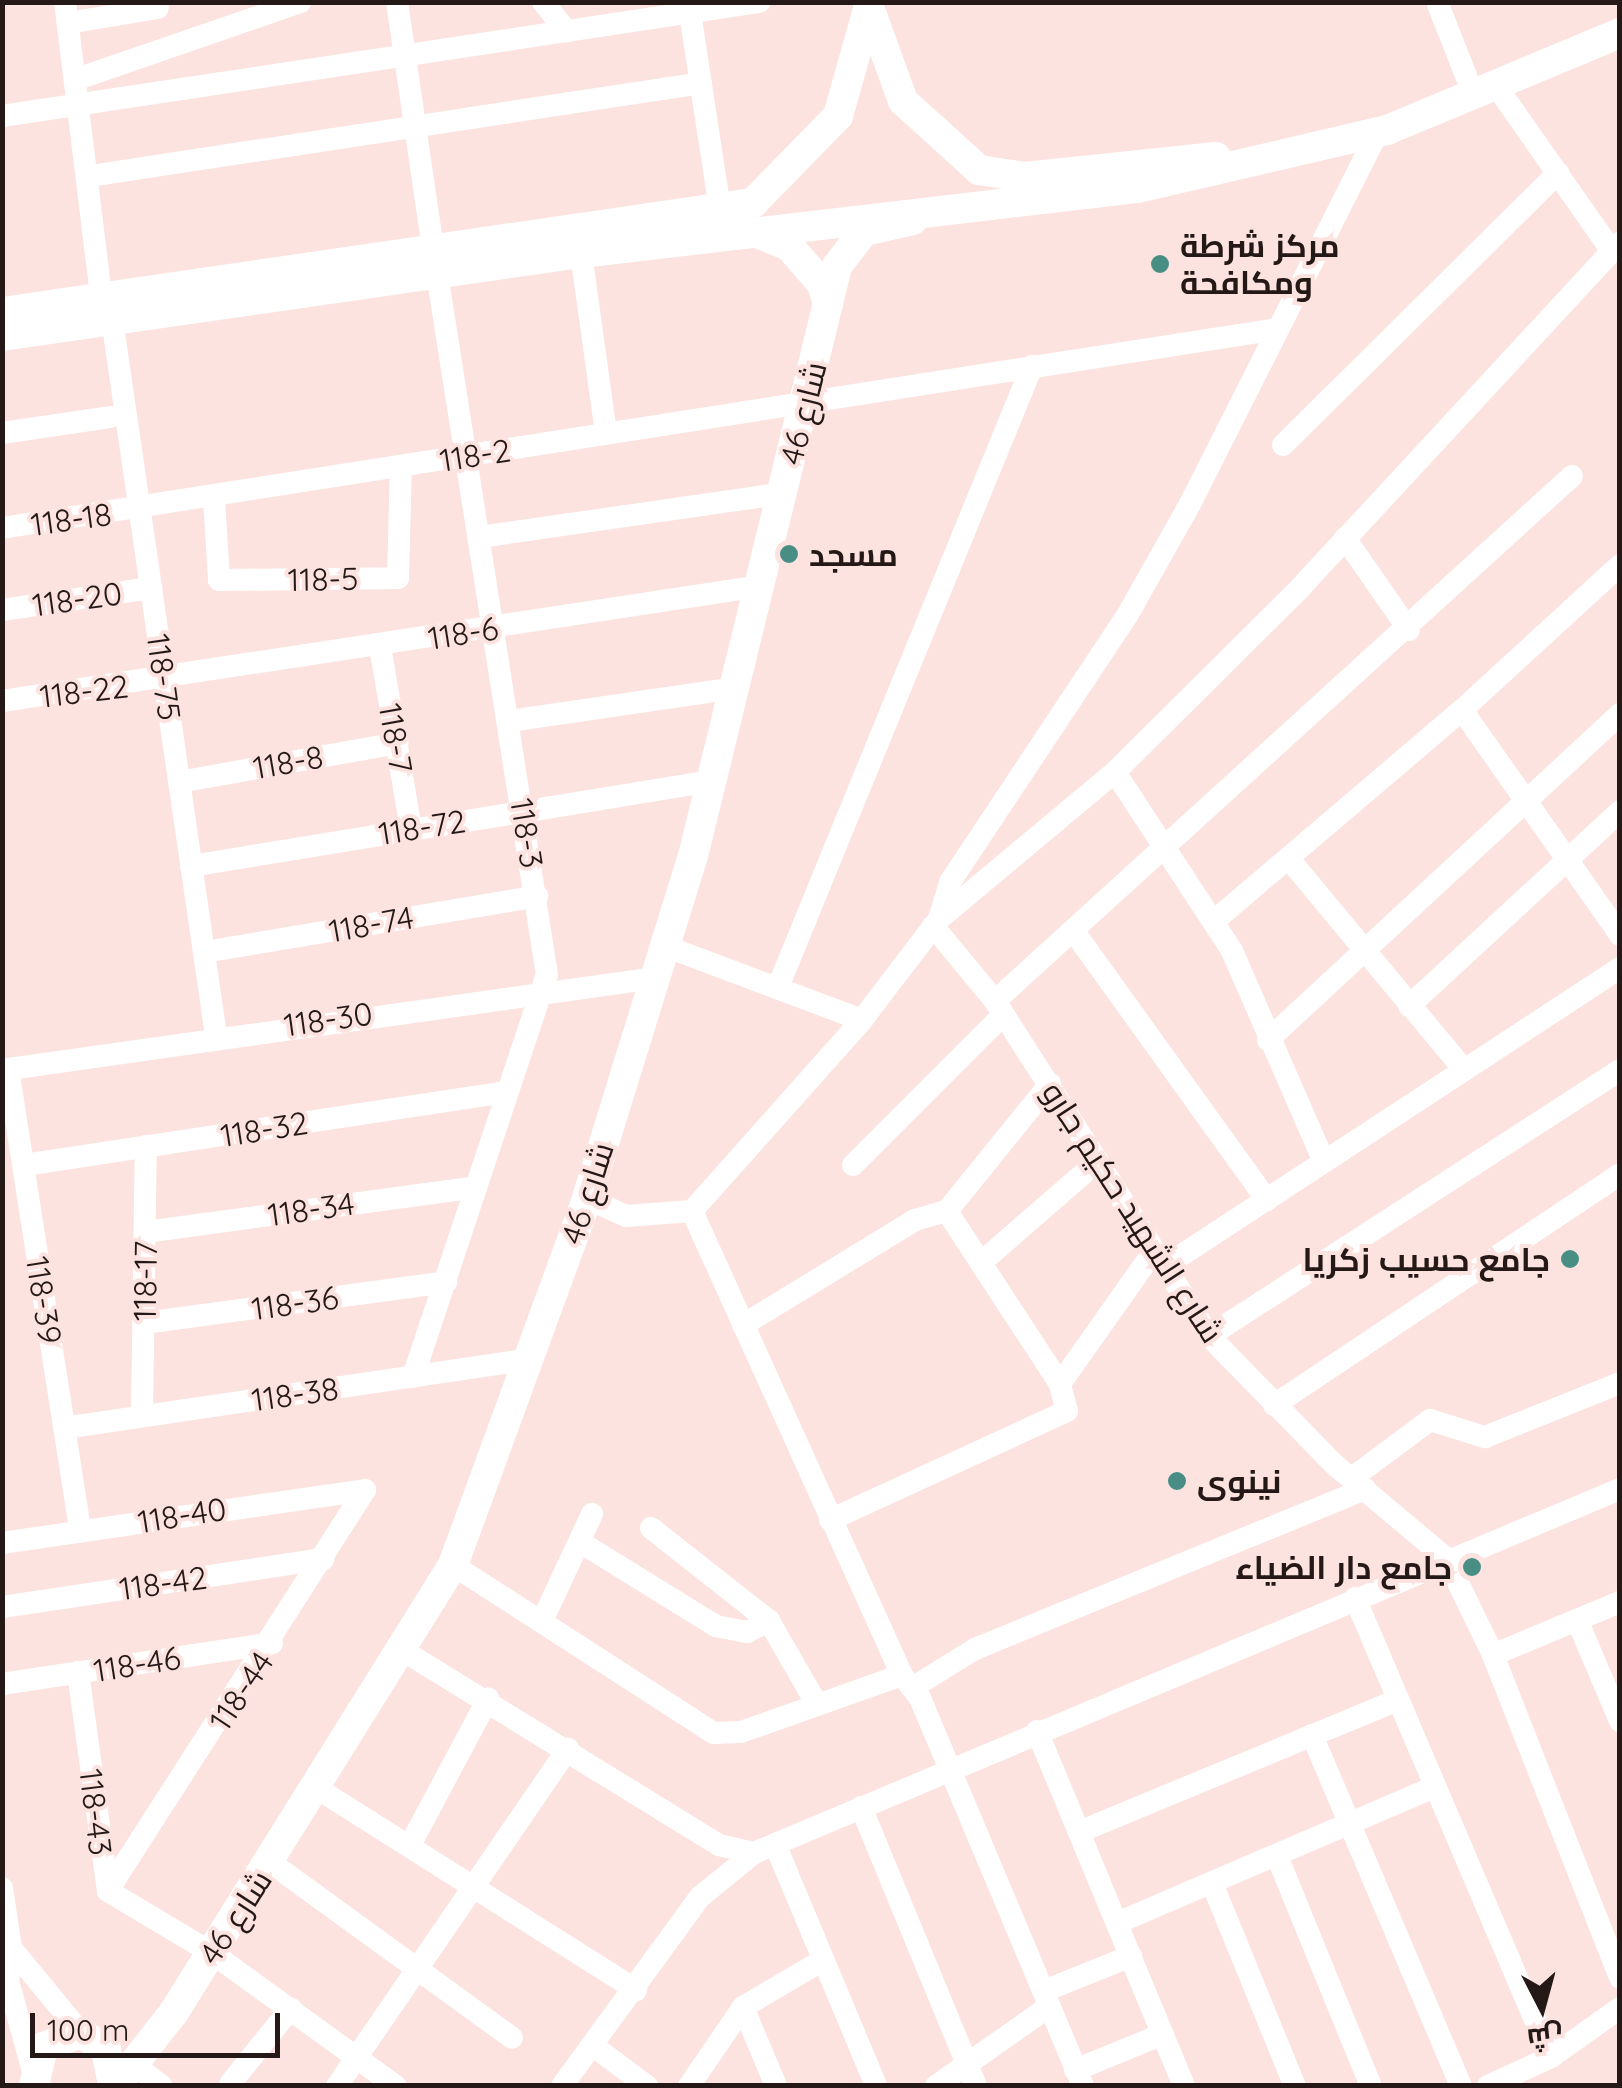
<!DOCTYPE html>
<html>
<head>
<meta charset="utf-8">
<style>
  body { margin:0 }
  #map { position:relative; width:1622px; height:2088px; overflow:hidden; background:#fce3df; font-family:Quicksand,Cairo,sans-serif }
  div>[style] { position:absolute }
  .minor>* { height:22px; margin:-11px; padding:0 11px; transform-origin:11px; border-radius:11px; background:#fff }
  .major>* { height:30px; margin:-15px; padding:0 15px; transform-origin:15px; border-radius:15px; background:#fff }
  .dots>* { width:28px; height:28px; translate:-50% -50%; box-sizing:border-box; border:5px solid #fce3df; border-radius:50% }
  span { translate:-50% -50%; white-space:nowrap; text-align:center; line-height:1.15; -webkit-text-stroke:8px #fce3df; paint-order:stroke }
  .poi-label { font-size:32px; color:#241917; font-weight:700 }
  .left { translate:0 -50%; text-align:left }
  .right { translate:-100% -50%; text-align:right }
  .street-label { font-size:32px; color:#241917 }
  .frame { position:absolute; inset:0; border:5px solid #241917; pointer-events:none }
  .north { position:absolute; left:1492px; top:1958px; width:100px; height:100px; -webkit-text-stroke:8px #fce3df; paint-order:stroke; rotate:174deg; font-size:28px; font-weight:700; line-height:40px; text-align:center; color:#241917 }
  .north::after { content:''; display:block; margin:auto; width:35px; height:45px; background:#241917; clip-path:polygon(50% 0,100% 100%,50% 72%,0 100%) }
  .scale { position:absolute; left:30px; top:2013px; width:250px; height:45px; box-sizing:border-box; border:5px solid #241917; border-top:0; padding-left:12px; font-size:30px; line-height:35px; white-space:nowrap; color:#241917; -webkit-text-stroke:8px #fce3df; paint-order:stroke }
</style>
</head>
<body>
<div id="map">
  <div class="minor">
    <i style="left:65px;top:2px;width:296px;rotate:83deg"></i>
    <i style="left:397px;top:2px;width:251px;rotate:81.7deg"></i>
    <i style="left:543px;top:2px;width:38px;rotate:51deg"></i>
    <i style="left:1437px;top:2px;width:101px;rotate:68.5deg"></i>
    <i style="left:690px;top:13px;width:199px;rotate:81.3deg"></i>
    <i style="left:68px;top:23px;width:91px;rotate:-9.5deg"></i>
    <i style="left:77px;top:79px;width:236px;rotate:-19deg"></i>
    <i style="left:1497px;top:87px;width:199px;rotate:55deg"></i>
    <i style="left:2px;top:116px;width:766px;rotate:-8.56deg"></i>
    <i style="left:90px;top:176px;width:618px;rotate:-8.65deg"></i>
    <i style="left:581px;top:253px;width:182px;rotate:82.1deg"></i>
    <i style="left:112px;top:319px;width:724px;rotate:81.74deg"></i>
    <i style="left:2px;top:433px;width:109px;rotate:-8.4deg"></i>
    <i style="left:1283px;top:445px;width:387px;rotate:-44.7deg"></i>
    <i style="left:214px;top:498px;width:82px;rotate:86.5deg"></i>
    <i style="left:219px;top:580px;width:179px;rotate:-0.6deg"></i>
    <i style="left:398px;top:578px;width:111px;rotate:-88.5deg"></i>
    <i style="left:2px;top:528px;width:1290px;rotate:-8.87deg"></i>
    <i style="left:480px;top:537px;width:307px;rotate:-8.2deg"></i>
    <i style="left:1345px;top:538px;width:112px;rotate:55.2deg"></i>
    <i style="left:2px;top:610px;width:151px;rotate:-8.4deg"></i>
    <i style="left:380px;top:646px;width:186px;rotate:80.4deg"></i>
    <i style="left:2px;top:701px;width:768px;rotate:-8.62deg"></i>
    <i style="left:1462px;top:710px;width:214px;rotate:-42.5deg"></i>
    <i style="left:509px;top:721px;width:228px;rotate:-8.3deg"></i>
    <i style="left:1115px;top:772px;width:214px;rotate:56.8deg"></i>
    <i style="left:1232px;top:951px;width:230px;rotate:66.4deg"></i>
    <i style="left:179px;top:782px;width:222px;rotate:-10.1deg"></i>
    <i style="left:1289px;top:859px;width:274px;rotate:50.3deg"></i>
    <i style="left:191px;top:866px;width:528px;rotate:-9.27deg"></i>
    <i style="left:939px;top:919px;width:229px;rotate:-39.9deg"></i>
    <i style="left:1115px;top:772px;width:261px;rotate:-44.8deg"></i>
    <i style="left:1300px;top:588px;width:471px;rotate:-47.2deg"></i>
    <i style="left:1214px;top:921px;width:326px;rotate:-40.4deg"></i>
    <i style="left:1462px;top:710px;width:275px;rotate:54.9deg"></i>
    <i style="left:933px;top:926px;width:97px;rotate:50.4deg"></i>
    <i style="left:995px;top:1001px;width:398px;rotate:57.4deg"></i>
    <i style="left:1209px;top:1336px;width:180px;rotate:45.7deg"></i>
    <i style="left:1335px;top:1465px;width:145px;rotate:40deg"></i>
    <i style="left:1446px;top:1558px;width:108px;rotate:64.1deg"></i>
    <i style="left:1493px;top:1655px;width:347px;rotate:68.5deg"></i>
    <i style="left:1075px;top:933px;width:329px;rotate:54.3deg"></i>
    <i style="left:665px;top:946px;width:210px;rotate:20.6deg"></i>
    <i style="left:204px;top:952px;width:338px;rotate:-9.5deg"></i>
    <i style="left:778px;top:987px;width:671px;rotate:-67.75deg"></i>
    <i style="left:995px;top:1001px;width:780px;rotate:-42.3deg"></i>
    <i style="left:1409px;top:1006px;width:287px;rotate:-42.7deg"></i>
    <i style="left:1268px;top:1040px;width:480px;rotate:-42.8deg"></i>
    <i style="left:8px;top:1069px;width:468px;rotate:81.1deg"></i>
    <i style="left:2px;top:1070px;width:659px;rotate:-8.02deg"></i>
    <i style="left:24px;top:1165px;width:487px;rotate:-8.6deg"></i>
    <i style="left:853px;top:1165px;width:212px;rotate:-45deg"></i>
    <i style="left:587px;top:1198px;width:43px;rotate:24.8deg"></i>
    <i style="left:626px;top:1216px;width:66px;rotate:-4.3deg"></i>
    <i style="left:692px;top:1211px;width:256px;rotate:-48.3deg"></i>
    <i style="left:862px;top:1020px;width:127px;rotate:-52.7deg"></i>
    <i style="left:939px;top:919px;width:39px;rotate:-73deg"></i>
    <i style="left:950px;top:882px;width:322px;rotate:-56.4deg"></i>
    <i style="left:1128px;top:614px;width:126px;rotate:-60.6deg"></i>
    <i style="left:1190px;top:504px;width:415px;rotate:-63.2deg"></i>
    <i style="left:692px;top:1211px;width:509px;rotate:65.65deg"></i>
    <i style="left:902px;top:1675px;width:29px;rotate:52deg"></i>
    <i style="left:920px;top:1698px;width:421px;rotate:67.2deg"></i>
    <i style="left:145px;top:1232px;width:334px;rotate:-7.7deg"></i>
    <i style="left:984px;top:1260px;width:151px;rotate:-41deg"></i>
    <i style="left:1165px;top:1266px;width:544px;rotate:-33.22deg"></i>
    <i style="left:144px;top:1323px;width:305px;rotate:-7.7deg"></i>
    <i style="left:743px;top:1325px;width:202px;rotate:-31.4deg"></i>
    <i style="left:915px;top:1220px;width:33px;rotate:-16deg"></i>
    <i style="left:947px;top:1211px;width:164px;rotate:-51deg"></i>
    <i style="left:1209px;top:1336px;width:490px;rotate:-32.9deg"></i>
    <i style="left:413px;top:1377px;width:424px;rotate:-71.6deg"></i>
    <i style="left:547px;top:975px;width:711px;rotate:-98.91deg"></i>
    <i style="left:1060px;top:1384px;width:161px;rotate:-54.8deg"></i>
    <i style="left:1274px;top:1405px;width:416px;rotate:-33.7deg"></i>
    <i style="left:142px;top:1416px;width:270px;rotate:-89.2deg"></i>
    <i style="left:64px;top:1428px;width:468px;rotate:-8.4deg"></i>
    <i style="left:1352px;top:1478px;width:97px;rotate:-36.6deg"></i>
    <i style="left:1430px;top:1420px;width:58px;rotate:17.2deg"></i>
    <i style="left:1485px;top:1437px;width:145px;rotate:-21.8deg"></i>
    <i style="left:830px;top:1520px;width:261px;rotate:-24.7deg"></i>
    <i style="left:1067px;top:1411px;width:28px;rotate:-105deg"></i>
    <i style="left:1060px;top:1384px;width:207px;rotate:-123.2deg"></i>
    <i style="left:651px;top:1528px;width:150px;rotate:38.2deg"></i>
    <i style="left:769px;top:1621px;width:96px;rotate:60deg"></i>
    <i style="left:580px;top:1542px;width:160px;rotate:31.7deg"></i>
    <i style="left:716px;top:1626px;width:32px;rotate:11deg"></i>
    <i style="left:747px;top:1632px;width:25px;rotate:-27deg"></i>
    <i style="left:2px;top:1543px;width:367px;rotate:-8.3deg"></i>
    <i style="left:365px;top:1490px;width:476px;rotate:122.7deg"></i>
    <i style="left:453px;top:1565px;width:310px;rotate:32.8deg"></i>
    <i style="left:714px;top:1733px;width:27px;rotate:-2deg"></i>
    <i style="left:741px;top:1732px;width:171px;rotate:-19.5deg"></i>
    <i style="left:1355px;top:1598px;width:499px;rotate:66.9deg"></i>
    <i style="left:2px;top:1607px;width:325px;rotate:-8.5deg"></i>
    <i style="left:543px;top:1619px;width:116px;rotate:-65deg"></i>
    <i style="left:1577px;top:1620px;width:110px;rotate:66.9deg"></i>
    <i style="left:402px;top:1650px;width:372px;rotate:31.6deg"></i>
    <i style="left:719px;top:1845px;width:36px;rotate:13deg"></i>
    <i style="left:1493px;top:1655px;width:138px;rotate:-22.7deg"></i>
    <i style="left:78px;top:1672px;width:221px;rotate:82.2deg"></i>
    <i style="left:108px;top:1891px;width:121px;rotate:30.8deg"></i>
    <i style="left:212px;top:1953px;width:227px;rotate:35.9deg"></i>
    <i style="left:2px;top:1684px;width:273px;rotate:-8.6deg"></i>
    <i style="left:912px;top:1688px;width:74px;rotate:-31.8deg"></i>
    <i style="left:975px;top:1649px;width:422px;rotate:-22.3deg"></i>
    <i style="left:1037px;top:1731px;width:384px;rotate:67.5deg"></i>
    <i style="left:1312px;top:1735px;width:381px;rotate:67deg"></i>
    <i style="left:315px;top:1787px;width:380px;rotate:32.3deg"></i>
    <i style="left:861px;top:1807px;width:302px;rotate:67.6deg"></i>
    <i style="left:1079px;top:1832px;width:345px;rotate:-22.5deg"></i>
    <i style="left:775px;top:1844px;width:262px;rotate:67.3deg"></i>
    <i style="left:410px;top:1845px;width:166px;rotate:-61.9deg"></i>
    <i style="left:1277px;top:1856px;width:248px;rotate:67.8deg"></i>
    <i style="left:270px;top:1862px;width:299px;rotate:36deg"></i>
    <i style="left:1212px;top:1883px;width:219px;rotate:67.8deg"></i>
    <i style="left:2px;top:1888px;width:61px;rotate:81.5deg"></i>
    <i style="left:11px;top:1948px;width:110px;rotate:50.5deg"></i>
    <i style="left:1117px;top:1923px;width:346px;rotate:-23.2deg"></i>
    <i style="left:11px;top:1948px;width:33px;rotate:95deg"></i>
    <i style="left:8px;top:1981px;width:93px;rotate:74.5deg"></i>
    <i style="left:1044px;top:1991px;width:94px;rotate:-21.9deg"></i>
    <i style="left:743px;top:2007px;width:86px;rotate:67.3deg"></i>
    <i style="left:592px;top:2045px;width:69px;rotate:36.7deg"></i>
    <i style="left:133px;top:2064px;width:36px;rotate:37deg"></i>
    <i style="left:1075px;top:2070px;width:95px;rotate:-22.2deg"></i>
    <i style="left:230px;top:2084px;width:97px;rotate:-51.2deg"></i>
    <i style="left:337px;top:2086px;width:409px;rotate:-55.6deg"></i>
    <i style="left:562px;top:2086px;width:234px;rotate:-53.9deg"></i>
    <i style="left:700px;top:1897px;width:70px;rotate:-39.2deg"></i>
    <i style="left:754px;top:1853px;width:939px;rotate:-22.8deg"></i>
    <i style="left:689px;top:2086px;width:96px;rotate:-55.6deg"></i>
    <i style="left:743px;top:2007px;width:93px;rotate:-30.4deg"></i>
    <i style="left:936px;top:2086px;width:139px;rotate:-35.1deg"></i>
    <i style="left:1488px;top:2086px;width:69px;rotate:-24.7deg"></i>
    <i style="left:1551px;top:2057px;width:85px;rotate:-35.4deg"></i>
  </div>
  <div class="major">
    <i style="left:872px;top:15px;width:91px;rotate:70.2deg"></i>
    <i style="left:903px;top:101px;width:103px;rotate:42.2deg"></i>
    <i style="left:979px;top:170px;width:47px;rotate:8.7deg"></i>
    <i style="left:1025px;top:177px;width:192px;rotate:-6deg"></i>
    <i style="left:757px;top:233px;width:35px;rotate:22deg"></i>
    <i style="left:789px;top:246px;width:50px;rotate:49deg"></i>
    <i style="left:822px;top:284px;width:21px;rotate:73deg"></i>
    <i style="left:2px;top:312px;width:759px;rotate:-8.26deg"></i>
    <i style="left:753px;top:203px;width:122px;rotate:-45.7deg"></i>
    <i style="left:838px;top:116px;width:118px;rotate:-74.3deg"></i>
    <i style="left:2px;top:336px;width:585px;rotate:-8.16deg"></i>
    <i style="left:581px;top:253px;width:561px;rotate:-6.66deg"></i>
    <i style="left:1138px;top:188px;width:256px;rotate:-13.1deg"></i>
    <i style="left:1387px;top:130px;width:252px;rotate:-22.6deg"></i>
    <i style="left:34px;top:2086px;width:40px;rotate:-77deg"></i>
    <i style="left:43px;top:2047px;width:40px;rotate:-20.2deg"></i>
    <i style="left:81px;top:2033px;width:30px;rotate:33deg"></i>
    <i style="left:106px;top:2049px;width:38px;rotate:79deg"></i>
    <i style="left:116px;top:2086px;width:94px;rotate:-51.9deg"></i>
    <i style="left:174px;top:2012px;width:527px;rotate:-58.03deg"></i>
    <i style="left:453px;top:1565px;width:391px;rotate:-69.9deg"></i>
    <i style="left:587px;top:1198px;width:358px;rotate:-72.8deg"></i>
    <i style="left:693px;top:856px;width:607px;rotate:-76.28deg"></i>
    <i style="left:837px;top:266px;width:44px;rotate:-52.4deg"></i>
    <i style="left:864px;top:231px;width:50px;rotate:-12.7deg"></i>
  </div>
  <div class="dots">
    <i style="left:1160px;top:264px;background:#498e84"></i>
    <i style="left:789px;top:554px;background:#498e84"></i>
    <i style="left:1570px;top:1259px;background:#498e84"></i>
    <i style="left:1177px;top:1481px;background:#498e84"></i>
    <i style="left:1472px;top:1567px;background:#498e84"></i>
  </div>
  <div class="poi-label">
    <span class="left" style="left:1180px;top:264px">مركز شرطة<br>ومكافحة</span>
    <span class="left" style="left:809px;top:554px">مسجد</span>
    <span class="right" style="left:1550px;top:1259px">جامع حسيب زكريا</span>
    <span class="left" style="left:1197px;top:1481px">نينوى</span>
    <span class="right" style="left:1452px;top:1567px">جامع دار الضياء</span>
  </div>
  <div class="street-label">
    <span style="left:803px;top:413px;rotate:-76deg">شارع 46</span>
    <span style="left:475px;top:455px;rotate:-9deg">118-2</span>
    <span style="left:71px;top:519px;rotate:-8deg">118-18</span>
    <span style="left:323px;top:579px;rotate:-1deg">118-5</span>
    <span style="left:77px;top:599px;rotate:-8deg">118-20</span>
    <span style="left:463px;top:633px;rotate:-9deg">118-6</span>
    <span style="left:164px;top:677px;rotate:82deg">118-75</span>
    <span style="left:84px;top:691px;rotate:-7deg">118-22</span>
    <span style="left:396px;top:738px;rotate:80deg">118-7</span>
    <span style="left:288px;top:762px;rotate:-10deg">118-8</span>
    <span style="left:422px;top:827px;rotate:-9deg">118-72</span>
    <span style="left:527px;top:833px;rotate:81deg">118-3</span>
    <span style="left:371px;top:924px;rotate:-10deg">118-74</span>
    <span style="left:328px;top:1019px;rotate:-8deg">118-30</span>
    <span style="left:264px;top:1129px;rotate:-9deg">118-32</span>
    <span style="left:587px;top:1193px;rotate:-72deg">شارع 46</span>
    <span style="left:311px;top:1209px;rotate:-8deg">118-34</span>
    <span style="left:1133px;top:1212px;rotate:57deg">شارع الشهيد حكيم جارو</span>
    <span style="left:145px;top:1281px;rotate:-89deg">118-17</span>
    <span style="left:44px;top:1300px;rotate:81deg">118-39</span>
    <span style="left:295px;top:1303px;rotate:-8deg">118-36</span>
    <span style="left:295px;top:1394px;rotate:-8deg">118-38</span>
    <span style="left:182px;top:1515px;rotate:-9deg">118-40</span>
    <span style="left:163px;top:1583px;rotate:-8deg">118-42</span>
    <span style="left:137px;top:1664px;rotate:-9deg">118-46</span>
    <span style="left:241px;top:1691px;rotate:-56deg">118-44</span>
    <span style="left:96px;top:1812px;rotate:83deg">118-43</span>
    <span style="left:235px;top:1917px;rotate:-57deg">شارع 46</span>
  </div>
  <div class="frame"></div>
  <div class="north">ش</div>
  <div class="scale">100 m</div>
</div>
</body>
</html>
